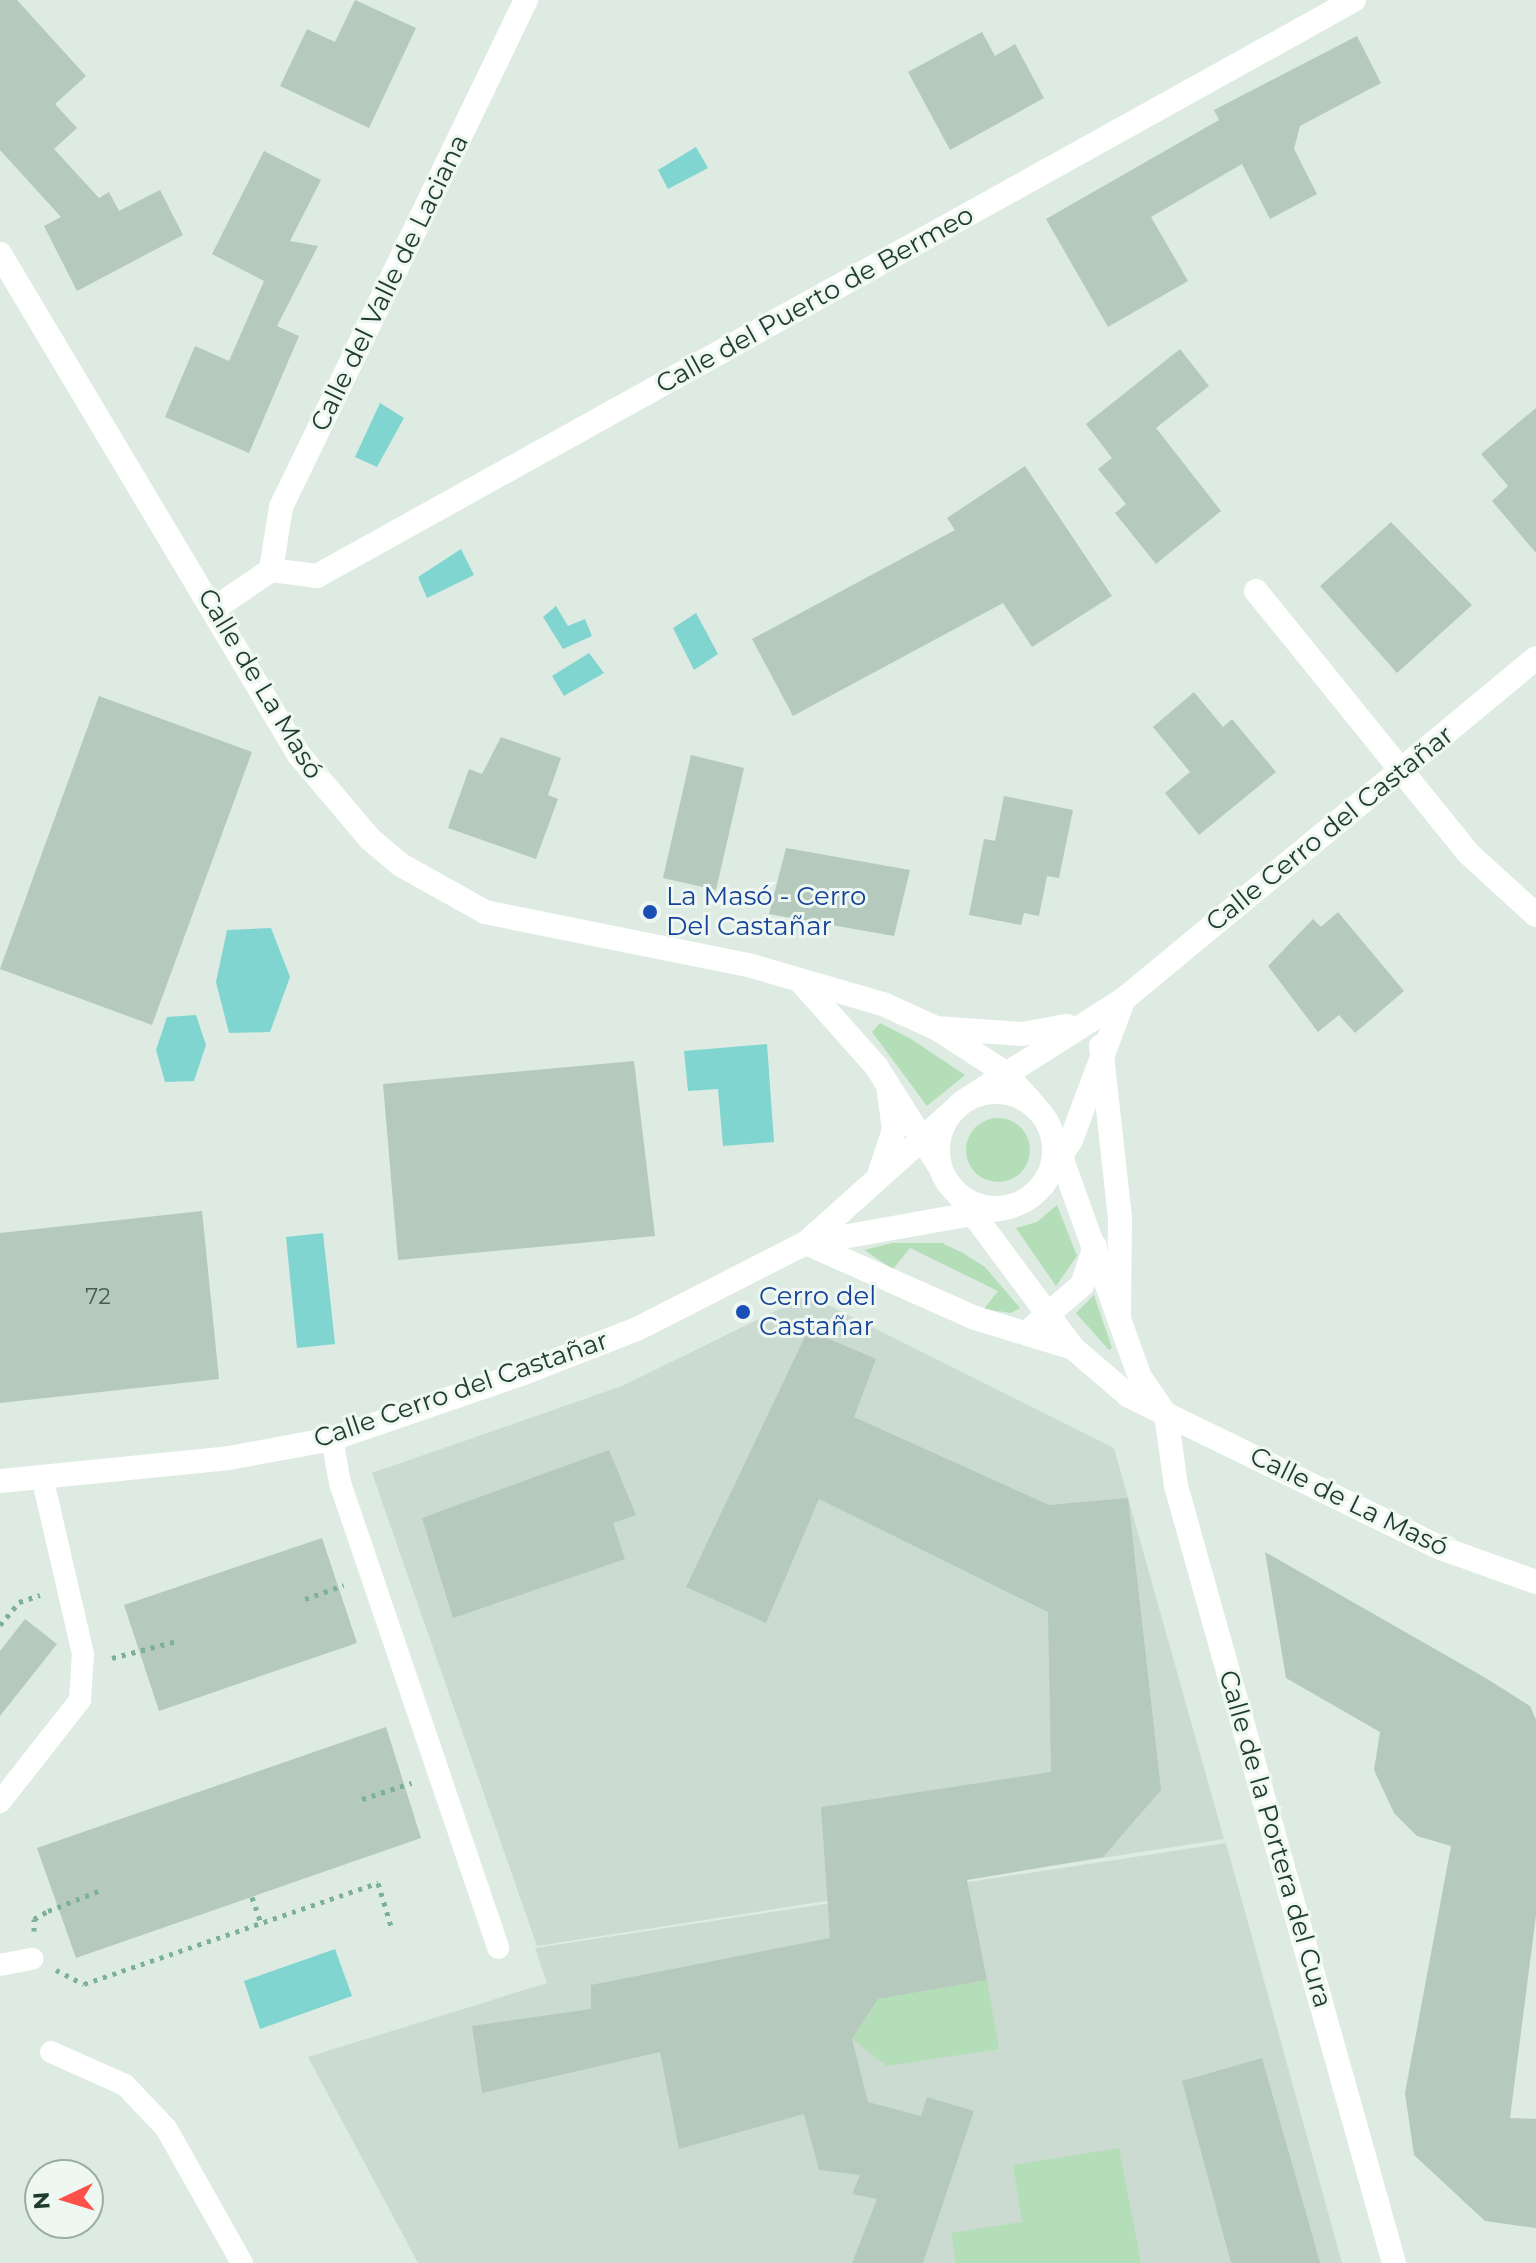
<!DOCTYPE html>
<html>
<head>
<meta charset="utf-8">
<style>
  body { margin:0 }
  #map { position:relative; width:1536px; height:2263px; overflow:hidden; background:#ddebe2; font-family:Montserrat,sans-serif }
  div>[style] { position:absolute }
  .built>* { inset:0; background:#ccdbd1 }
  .green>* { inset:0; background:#b4deb7 }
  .round { border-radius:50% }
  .water>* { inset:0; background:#80d5d1 }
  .building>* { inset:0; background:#b6c9bd }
  .path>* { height:5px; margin-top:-2.5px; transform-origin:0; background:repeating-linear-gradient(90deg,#7bb195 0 4px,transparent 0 10px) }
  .service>* { height:22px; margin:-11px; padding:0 11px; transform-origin:11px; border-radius:11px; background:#fff }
  .minor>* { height:24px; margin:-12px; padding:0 12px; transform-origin:12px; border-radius:12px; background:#fff }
  .tertiary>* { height:24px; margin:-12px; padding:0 12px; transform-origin:12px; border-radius:12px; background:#fff }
  .tertiary>.ring { margin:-12px; padding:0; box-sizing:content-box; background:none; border:24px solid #fff; border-radius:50% }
  .dots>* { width:22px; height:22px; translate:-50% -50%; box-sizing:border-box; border:4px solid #eef7f1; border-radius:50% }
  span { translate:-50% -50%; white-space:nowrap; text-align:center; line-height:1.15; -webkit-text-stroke:6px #eef7f1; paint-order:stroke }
  .number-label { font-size:22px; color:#445e51 }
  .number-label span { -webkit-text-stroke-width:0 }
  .street-label { font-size:26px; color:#1e3b2d }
  .transit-label { font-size:26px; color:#164399 }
  .left { translate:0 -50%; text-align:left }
  .north { position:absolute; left:24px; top:2159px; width:80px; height:80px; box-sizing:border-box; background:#eef7f1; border:2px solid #9baca3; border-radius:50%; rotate:266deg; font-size:22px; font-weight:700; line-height:32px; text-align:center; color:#1e3b2d }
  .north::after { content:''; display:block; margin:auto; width:28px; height:36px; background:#fd5149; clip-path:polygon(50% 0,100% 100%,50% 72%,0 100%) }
</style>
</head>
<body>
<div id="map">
  <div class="built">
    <i style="clip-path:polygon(808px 1295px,1114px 1448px,1224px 1839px,537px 1946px,372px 1473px,622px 1386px)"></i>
    <i style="clip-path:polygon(1226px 1843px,1342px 2263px,418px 2263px,308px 2057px,547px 1983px,535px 1948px)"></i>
  </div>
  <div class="green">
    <i style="clip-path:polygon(880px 1023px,911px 1039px,965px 1075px,927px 1106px,872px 1032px)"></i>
    <i class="round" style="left:966px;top:1118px;width:64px;height:64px"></i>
    <i style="clip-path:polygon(1057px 1205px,1077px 1256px,1056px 1286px,1016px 1228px,1037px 1222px)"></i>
    <i style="clip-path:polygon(892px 1243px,942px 1243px,963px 1253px,985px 1267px,1020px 1308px,1011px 1313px,984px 1309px,998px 1291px,910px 1248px,893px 1269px,864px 1250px)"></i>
    <i style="clip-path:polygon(1094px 1295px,1112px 1348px,1109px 1350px,1076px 1313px)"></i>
    <i style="clip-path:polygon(987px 1980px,999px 2049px,887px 2066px,852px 2039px,878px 1999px)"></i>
    <i style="clip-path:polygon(1119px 2148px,1141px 2263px,956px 2263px,951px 2233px,1022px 2222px,1013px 2165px)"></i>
  </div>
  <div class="water">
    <i style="clip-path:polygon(696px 147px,708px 168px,668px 189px,658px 170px)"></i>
    <i style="clip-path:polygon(380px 403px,404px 418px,377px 467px,355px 457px)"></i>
    <i style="clip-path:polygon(461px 549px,474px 575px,427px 598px,418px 577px)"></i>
    <i style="clip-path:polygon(556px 606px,568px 626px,585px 619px,592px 636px,563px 649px,543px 617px)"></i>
    <i style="clip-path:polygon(696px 613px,718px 654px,694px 670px,673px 628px)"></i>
    <i style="clip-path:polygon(589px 653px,604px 673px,564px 696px,552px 676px)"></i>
    <i style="clip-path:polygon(271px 928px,290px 977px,270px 1032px,229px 1033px,216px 982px,227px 930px)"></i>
    <i style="clip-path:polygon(196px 1015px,206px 1045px,194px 1081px,165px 1082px,156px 1050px,167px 1017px)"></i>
    <i style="clip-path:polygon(767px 1044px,774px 1142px,723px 1146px,718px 1089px,688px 1091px,684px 1051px)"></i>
    <i style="clip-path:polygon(323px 1233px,335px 1344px,297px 1348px,286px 1237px)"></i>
    <i style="clip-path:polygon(335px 1949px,352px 1996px,260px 2029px,244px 1981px)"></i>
  </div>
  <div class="building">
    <i style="clip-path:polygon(0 0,17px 0,86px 76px,55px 104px,77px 128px,54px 149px,99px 198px,109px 192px,119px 211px,160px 190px,183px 235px,77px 291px,44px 226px,61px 217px,0 150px)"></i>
    <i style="clip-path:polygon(355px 0,416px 28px,369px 128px,280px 86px,307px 29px,335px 42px)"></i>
    <i style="clip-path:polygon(982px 32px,995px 56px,1015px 44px,1044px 98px,950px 150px,908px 72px)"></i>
    <i style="clip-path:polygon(1357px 36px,1381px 83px,1300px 126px,1294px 149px,1317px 194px,1270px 219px,1242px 164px,1151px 217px,1188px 281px,1108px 327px,1046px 219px,1219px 120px,1214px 110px)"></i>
    <i style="clip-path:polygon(264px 151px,321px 180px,290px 241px,318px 246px,277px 326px,299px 336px,249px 453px,165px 417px,195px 346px,229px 361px,264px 281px,212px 254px)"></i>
    <i style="clip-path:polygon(1180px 349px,1209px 386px,1156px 428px,1221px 511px,1156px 564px,1115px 513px,1126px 504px,1098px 469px,1112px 458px,1086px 424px)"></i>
    <i style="clip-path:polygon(1536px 408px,1536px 553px,1492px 501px,1508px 486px,1481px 454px)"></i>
    <i style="clip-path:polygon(1025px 466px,1112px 596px,1032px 647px,1003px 603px,793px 716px,752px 639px,955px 530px,947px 518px)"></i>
    <i style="clip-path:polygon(1391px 522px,1472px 605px,1397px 673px,1320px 586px)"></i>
    <i style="clip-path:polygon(1194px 692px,1223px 727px,1232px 719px,1276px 772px,1199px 835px,1165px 793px,1190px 772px,1153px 727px)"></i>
    <i style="clip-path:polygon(99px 696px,252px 752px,152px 1025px,0 969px)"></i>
    <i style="clip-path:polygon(501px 737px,561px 758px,548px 795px,558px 799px,536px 859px,448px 828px,469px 769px,482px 774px)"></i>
    <i style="clip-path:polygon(691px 755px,744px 768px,716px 890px,663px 878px)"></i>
    <i style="clip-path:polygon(1004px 796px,1073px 810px,1059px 878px,1047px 876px,1039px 916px,1024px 913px,1021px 925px,969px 915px,984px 839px,995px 841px)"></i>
    <i style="clip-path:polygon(786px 848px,910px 870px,894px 936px,769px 914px)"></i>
    <i style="clip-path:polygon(1338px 912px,1404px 991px,1355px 1033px,1339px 1015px,1318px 1032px,1268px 966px,1313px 919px,1321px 927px)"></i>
    <i style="clip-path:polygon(634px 1061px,655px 1236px,398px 1260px,383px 1084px)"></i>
    <i style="clip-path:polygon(202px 1211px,219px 1379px,0 1403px,0 1233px)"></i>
    <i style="clip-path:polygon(808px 1330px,876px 1359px,854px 1417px,1049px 1505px,1128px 1498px,1161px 1790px,1103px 1857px,967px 1880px,987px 1980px,878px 1999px,852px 2039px,868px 2102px,921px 2116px,927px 2097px,974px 2111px,923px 2263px,852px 2263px,877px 2199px,852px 2194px,860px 2175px,819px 2170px,804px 2114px,679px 2149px,660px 2052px,482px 2093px,472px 2026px,591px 2009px,591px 1985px,830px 1938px,821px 1807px,1051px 1772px,1048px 1612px,819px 1499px,766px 1623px,686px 1587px)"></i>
    <i style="clip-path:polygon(609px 1450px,636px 1515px,613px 1523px,625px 1559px,453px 1618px,422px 1518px)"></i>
    <i style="clip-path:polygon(322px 1538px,357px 1643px,159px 1711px,124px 1605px)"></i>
    <i style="clip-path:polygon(1265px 1552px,1484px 1677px,1530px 1706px,1536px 1720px,1536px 1915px,1510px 2118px,1536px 2119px,1536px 2228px,1485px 2221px,1414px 2155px,1405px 2093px,1451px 1846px,1417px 1836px,1394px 1813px,1374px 1770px,1380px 1732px,1286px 1678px)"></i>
    <i style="clip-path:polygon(25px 1619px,57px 1644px,0 1716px,0 1651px)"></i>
    <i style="clip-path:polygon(386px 1727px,421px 1838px,76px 1958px,37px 1848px)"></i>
    <i style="clip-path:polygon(1262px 2058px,1310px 2227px,1320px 2263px,1231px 2263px,1182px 2081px)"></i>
  </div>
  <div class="path">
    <i style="left:305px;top:1599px;width:41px;rotate:-19.7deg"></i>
    <i style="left:0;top:1625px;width:30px;rotate:-50deg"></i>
    <i style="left:19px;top:1602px;width:22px;rotate:-18deg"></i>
    <i style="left:112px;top:1658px;width:67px;rotate:-14.7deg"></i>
    <i style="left:362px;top:1799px;width:52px;rotate:-18.1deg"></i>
    <i style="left:252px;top:1897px;width:28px;rotate:71deg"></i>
    <i style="left:34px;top:1931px;width:12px;rotate:-90deg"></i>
    <i style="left:34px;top:1919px;width:16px;rotate:-30deg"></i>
    <i style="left:48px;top:1911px;width:57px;rotate:-21.6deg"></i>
    <i style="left:56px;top:1970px;width:31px;rotate:27deg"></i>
    <i style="left:84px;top:1984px;width:311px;rotate:-19deg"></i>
    <i style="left:378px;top:1883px;width:45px;rotate:73.2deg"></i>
  </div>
  <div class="service">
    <i style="left:332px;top:1439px;width:45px;rotate:79.7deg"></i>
    <i style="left:340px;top:1483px;width:491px;rotate:71.2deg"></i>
    <i style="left:0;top:1802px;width:130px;rotate:-51.9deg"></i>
    <i style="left:80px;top:1700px;width:46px;rotate:-86.3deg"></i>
    <i style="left:83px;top:1654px;width:183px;rotate:-103deg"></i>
    <i style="left:0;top:1965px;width:33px;rotate:-11deg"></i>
    <i style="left:51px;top:2052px;width:81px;rotate:24deg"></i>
    <i style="left:125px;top:2085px;width:59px;rotate:46.4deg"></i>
    <i style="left:166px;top:2128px;width:155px;rotate:60.6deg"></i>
  </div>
  <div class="minor">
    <i style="left:271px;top:570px;width:46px;rotate:7.4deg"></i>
    <i style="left:317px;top:576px;width:1186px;rotate:-29.05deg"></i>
    <i style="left:271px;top:570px;width:64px;rotate:-81deg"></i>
    <i style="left:281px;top:507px;width:563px;rotate:-64.21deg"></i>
    <i style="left:1256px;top:591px;width:337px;rotate:51deg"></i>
    <i style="left:1468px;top:853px;width:92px;rotate:42.4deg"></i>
    <i style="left:215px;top:608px;width:68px;rotate:-34.2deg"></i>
    <i style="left:936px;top:1028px;width:86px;rotate:4deg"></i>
    <i style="left:1022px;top:1034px;width:46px;rotate:-10.1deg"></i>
    <i style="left:1101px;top:1046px;width:172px;rotate:83.7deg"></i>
    <i style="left:1120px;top:1217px;width:99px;rotate:90.6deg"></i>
    <i style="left:964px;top:1101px;width:190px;rotate:-32.5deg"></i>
    <i style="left:1124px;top:999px;width:535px;rotate:-39.61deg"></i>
    <i style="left:879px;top:1175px;width:47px;rotate:-71.6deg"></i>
    <i style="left:894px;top:1130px;width:45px;rotate:-97.6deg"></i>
    <i style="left:1043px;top:1185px;width:53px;rotate:-58.1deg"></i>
    <i style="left:1071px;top:1140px;width:148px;rotate:-69.5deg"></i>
    <i style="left:806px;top:1243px;width:185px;rotate:23.9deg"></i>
    <i style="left:975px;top:1318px;width:102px;rotate:17deg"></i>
    <i style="left:809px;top:1243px;width:200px;rotate:-10.1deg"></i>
    <i style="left:1032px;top:1328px;width:66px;rotate:-40.7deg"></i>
    <i style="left:1082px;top:1285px;width:41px;rotate:-71.6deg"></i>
    <i style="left:1166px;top:1414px;width:73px;rotate:82.1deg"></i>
    <i style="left:1176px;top:1486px;width:807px;rotate:74.33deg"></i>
    <i style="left:0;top:1481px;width:230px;rotate:-5.7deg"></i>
    <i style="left:229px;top:1458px;width:105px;rotate:-10.5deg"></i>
    <i style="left:332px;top:1439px;width:200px;rotate:-19deg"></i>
    <i style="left:521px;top:1374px;width:124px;rotate:-21.2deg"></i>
    <i style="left:637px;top:1329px;width:190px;rotate:-27deg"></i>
    <i style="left:806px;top:1243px;width:195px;rotate:-41.9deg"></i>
  </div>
  <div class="tertiary">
    <i style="left:0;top:254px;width:583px;rotate:59.17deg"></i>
    <i style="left:299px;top:755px;width:110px;rotate:49.8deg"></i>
    <i style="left:370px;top:839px;width:40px;rotate:40deg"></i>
    <i style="left:401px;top:865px;width:96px;rotate:29.2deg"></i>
    <i style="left:485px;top:912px;width:272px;rotate:11.4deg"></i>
    <i style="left:752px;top:966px;width:136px;rotate:16.2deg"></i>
    <i style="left:883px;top:1004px;width:58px;rotate:24.4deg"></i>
    <i style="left:936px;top:1028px;width:81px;rotate:32.9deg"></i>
    <i style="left:1004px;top:1072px;width:46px;rotate:47.6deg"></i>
    <i style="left:802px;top:983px;width:111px;rotate:48.3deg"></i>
    <i style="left:876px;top:1066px;width:116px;rotate:57.7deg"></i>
    <i class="ring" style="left:938px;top:1092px;width:92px;height:92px"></i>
    <i style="left:1055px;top:1140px;width:252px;rotate:70.3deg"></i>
    <i style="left:1140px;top:1377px;width:42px;rotate:55.6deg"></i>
    <i style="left:959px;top:1195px;width:191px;rotate:53.3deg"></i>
    <i style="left:1073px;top:1348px;width:74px;rotate:40.6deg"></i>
    <i style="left:1129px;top:1396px;width:347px;rotate:26deg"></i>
    <i style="left:1441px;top:1548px;width:101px;rotate:19.7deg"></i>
  </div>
  <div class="dots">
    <i style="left:650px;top:912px;background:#1a4fb4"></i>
    <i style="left:743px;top:1312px;background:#1a4fb4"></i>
  </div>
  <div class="number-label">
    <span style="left:98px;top:1297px">72</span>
  </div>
  <div class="street-label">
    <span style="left:390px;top:283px;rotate:-64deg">Calle del Valle de Laciana</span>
    <span style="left:815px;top:300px;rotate:-29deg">Calle del Puerto de Bermeo</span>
    <span style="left:260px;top:684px;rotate:59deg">Calle de La Masó</span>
    <span style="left:1330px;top:829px;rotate:-39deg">Calle Cerro del Castañar</span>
    <span style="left:461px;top:1390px;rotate:-19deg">Calle Cerro del Castañar</span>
    <span style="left:1349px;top:1502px;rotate:26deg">Calle de La Masó</span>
    <span style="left:1275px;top:1839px;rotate:74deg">Calle de la Portera del Cura</span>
  </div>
  <div class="transit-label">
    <span class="left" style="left:666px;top:912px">La Masó - Cerro<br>Del Castañar</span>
    <span class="left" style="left:759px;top:1312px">Cerro del<br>Castañar</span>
  </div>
  <div class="north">N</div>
</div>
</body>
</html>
